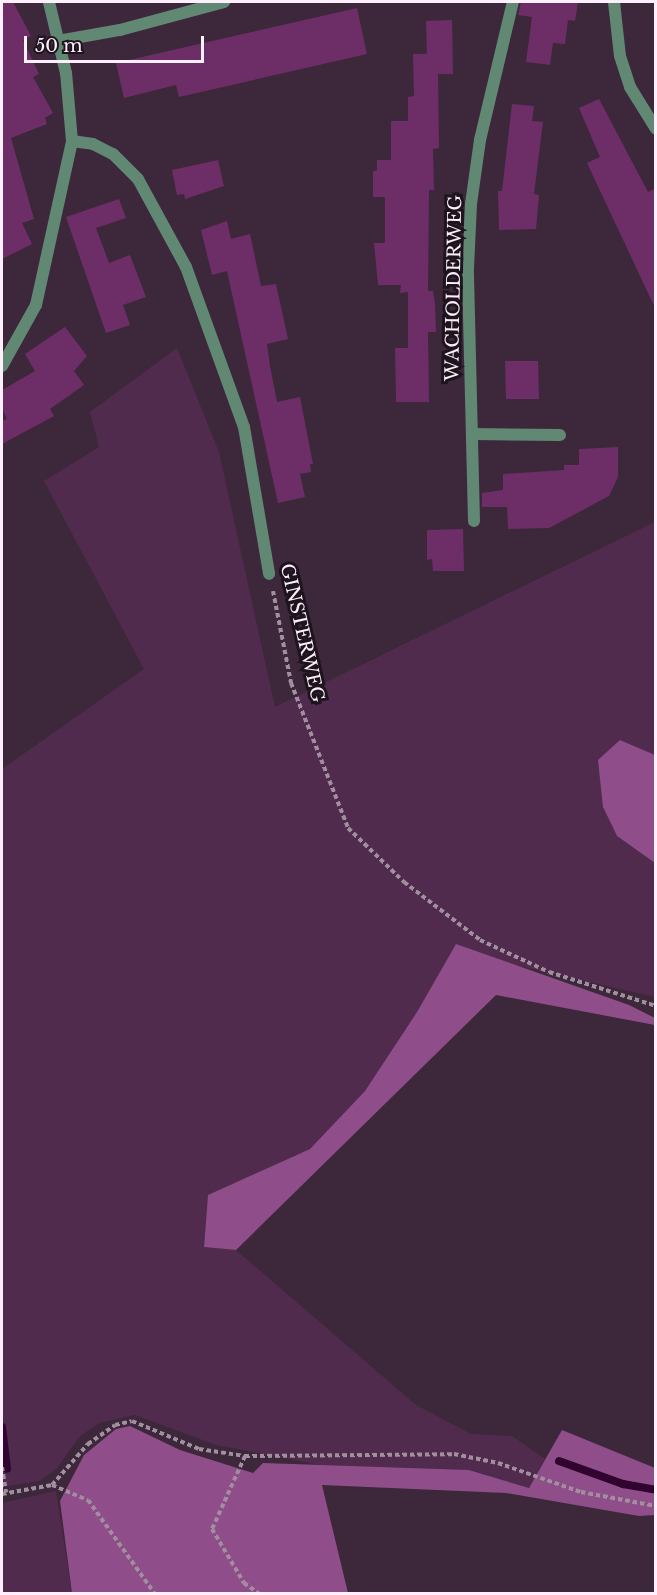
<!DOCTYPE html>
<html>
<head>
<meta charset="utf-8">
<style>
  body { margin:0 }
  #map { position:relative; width:657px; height:1595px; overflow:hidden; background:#3d273b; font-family:"Libre Baskerville",serif }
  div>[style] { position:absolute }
  .green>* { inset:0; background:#502b4d }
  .forest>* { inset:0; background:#8f4e89 }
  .stream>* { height:8px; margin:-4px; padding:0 4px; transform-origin:4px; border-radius:4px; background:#31032f }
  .building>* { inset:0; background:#6d2e68 }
  .path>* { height:4px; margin-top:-2px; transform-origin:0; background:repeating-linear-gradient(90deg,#a18f9f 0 4.5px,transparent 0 7.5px) }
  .minor>* { height:12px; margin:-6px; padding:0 6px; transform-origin:6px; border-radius:6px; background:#618873 }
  span { translate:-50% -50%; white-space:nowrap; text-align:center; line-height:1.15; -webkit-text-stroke:6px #1e141d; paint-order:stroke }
  .street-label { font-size:18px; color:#feeffc }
  .frame { position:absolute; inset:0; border:3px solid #feeffc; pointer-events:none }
  .scale { position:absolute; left:24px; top:36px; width:180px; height:27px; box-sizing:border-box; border:3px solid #feeffc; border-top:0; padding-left:8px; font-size:18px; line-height:21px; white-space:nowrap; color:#feeffc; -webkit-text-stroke:4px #1e141d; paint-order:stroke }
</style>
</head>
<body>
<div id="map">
  <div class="green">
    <i style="clip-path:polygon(177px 348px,219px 452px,275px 707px,655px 522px,655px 755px,620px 740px,603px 807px,617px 836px,655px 863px,655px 997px,506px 963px,456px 944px,417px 1012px,365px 1091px,310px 1149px,208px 1195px,204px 1247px,236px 1250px,416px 1405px,471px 1434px,512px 1436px,545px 1459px,529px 1488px,471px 1470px,321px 1465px,216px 1445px,135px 1415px,99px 1423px,80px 1436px,57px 1468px,40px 1481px,2px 1487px,2px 769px,144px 669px,44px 481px,99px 447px,90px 412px)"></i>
    <i style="clip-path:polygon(56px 1491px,72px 1593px,2px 1593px,2px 1503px)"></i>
  </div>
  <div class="forest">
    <i style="clip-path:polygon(620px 740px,655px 755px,655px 863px,617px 836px,603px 807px,598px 760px)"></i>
    <i style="clip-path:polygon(456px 944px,629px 1005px,655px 1018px,655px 1025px,496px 995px,236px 1250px,204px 1247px,208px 1195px,310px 1149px,365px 1091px,417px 1012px)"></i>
    <i style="clip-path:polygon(130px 1426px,180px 1450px,253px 1473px,263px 1463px,469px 1470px,529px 1488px,562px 1430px,655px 1468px,655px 1515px,639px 1516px,506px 1493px,322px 1485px,348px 1593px,72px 1593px,60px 1501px,84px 1455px,116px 1429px)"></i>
  </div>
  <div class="stream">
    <i style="left:2px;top:1427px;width:42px;rotate:83.2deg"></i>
    <i style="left:559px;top:1461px;width:68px;rotate:19.8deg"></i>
    <i style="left:623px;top:1484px;width:34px;rotate:10deg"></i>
  </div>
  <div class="building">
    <i style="clip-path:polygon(2px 2px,13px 2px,31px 36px,23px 40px,39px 74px,33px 77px,53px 113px,45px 118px,47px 124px,11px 138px,34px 219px,22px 223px,32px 244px,2px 259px)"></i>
    <i style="clip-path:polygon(521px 2px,578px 2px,575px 21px,568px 20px,565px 44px,553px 43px,550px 65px,526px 62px,532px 17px,518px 15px)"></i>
    <i style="clip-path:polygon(357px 8px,367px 54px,179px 97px,176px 85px,124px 98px,116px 63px)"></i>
    <i style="clip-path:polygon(452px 20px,453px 74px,438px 74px,439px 148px,433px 149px,434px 190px,429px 190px,428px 291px,433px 291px,435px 304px,436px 332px,428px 332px,429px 402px,396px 402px,395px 348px,408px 348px,408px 292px,400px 293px,401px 285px,378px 285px,374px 243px,385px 243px,385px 197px,373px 197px,373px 171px,377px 171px,377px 160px,391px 160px,391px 121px,408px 121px,408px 97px,414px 96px,413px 54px,427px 54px,426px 21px)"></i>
    <i style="clip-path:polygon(599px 99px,648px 192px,656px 188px,656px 310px,587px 163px,600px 157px,579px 108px)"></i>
    <i style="clip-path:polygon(512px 104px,534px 106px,532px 121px,543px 122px,534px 194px,539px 195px,536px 229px,499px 230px,498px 191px,502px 191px)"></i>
    <i style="clip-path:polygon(218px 160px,224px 186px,185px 199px,184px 194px,177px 195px,172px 170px)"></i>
    <i style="clip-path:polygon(119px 199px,126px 218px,96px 228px,109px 263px,130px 255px,146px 297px,123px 305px,130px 325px,106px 333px,66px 217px)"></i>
    <i style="clip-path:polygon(227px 221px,231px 239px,250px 234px,261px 286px,276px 284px,288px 339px,267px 344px,270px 366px,277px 402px,300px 397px,313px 464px,310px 464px,311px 472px,300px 474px,305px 497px,278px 503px,227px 271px,212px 275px,201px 230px)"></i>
    <i style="clip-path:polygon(65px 327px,87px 356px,74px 371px,84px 385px,50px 409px,54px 416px,2px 444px,2px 421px,7px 419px,2px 408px,2px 390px,35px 371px,25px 354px)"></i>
    <i style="clip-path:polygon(505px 361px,538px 361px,539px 399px,506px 399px)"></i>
    <i style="clip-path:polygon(618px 447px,618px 477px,609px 496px,549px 528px,508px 529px,507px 507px,482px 507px,482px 493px,503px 490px,503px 474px,564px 470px,564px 465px,579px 465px,579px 449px)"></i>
    <i style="clip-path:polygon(463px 529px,464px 571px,433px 571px,432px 559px,427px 560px,427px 530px)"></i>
  </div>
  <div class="path">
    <i style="left:273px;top:591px;width:94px;rotate:78.9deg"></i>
    <i style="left:291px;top:683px;width:156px;rotate:68.5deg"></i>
    <i style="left:348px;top:828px;width:78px;rotate:44deg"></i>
    <i style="left:404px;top:882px;width:96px;rotate:37.3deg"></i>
    <i style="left:480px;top:940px;width:76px;rotate:24.9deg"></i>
    <i style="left:549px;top:972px;width:112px;rotate:17.6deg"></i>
    <i style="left:245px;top:1456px;width:80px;rotate:114.3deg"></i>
    <i style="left:212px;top:1529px;width:63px;rotate:59.3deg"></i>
    <i style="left:244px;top:1583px;width:19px;rotate:35deg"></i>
    <i style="left:2px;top:1467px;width:26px;rotate:81deg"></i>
    <i style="left:52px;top:1485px;width:39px;rotate:23deg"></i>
    <i style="left:88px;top:1500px;width:115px;rotate:54.5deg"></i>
    <i style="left:2px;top:1494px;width:51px;rotate:-10.2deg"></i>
    <i style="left:52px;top:1485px;width:55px;rotate:-48.7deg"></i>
    <i style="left:88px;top:1444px;width:33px;rotate:-35deg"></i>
    <i style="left:115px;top:1425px;width:17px;rotate:-13deg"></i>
    <i style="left:132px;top:1421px;width:73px;rotate:22.7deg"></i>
    <i style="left:199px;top:1449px;width:47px;rotate:8.7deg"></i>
    <i style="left:245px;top:1456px;width:209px;rotate:-0.5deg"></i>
    <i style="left:454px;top:1454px;width:45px;rotate:11.6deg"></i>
    <i style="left:498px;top:1463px;width:88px;rotate:19.3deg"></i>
    <i style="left:581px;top:1492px;width:76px;rotate:10.6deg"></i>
  </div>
  <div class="minor">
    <i style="left:614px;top:2px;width:54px;rotate:83.7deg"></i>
    <i style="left:620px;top:56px;width:33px;rotate:72deg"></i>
    <i style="left:630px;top:87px;width:49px;rotate:58.2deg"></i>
    <i style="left:58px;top:41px;width:63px;rotate:-10.1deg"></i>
    <i style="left:120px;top:30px;width:108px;rotate:-15.1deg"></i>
    <i style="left:72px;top:141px;width:21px;rotate:8deg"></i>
    <i style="left:93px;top:144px;width:22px;rotate:27deg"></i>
    <i style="left:113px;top:154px;width:35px;rotate:45deg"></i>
    <i style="left:138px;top:179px;width:100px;rotate:61.4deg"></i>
    <i style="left:186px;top:267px;width:170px;rotate:70.1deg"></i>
    <i style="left:244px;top:427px;width:149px;rotate:80.3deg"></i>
    <i style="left:2px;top:366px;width:70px;rotate:-60.9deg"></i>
    <i style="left:36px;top:305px;width:168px;rotate:-77.6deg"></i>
    <i style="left:72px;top:141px;width:68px;rotate:-95deg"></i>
    <i style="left:66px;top:73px;width:73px;rotate:-103.5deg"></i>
    <i style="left:472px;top:434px;width:88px;rotate:0.7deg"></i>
    <i style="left:474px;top:521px;width:253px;rotate:-91.4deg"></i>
    <i style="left:468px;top:268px;width:64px;rotate:-87.3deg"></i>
    <i style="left:471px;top:204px;width:65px;rotate:-82deg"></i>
    <i style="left:480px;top:140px;width:142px;rotate:-76.6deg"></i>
  </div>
  <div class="street-label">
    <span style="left:454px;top:288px;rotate:-89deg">WACHOLDERWEG</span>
    <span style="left:302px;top:633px;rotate:77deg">GINSTERWEG</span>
  </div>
  <div class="frame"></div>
  <div class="scale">50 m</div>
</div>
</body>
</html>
